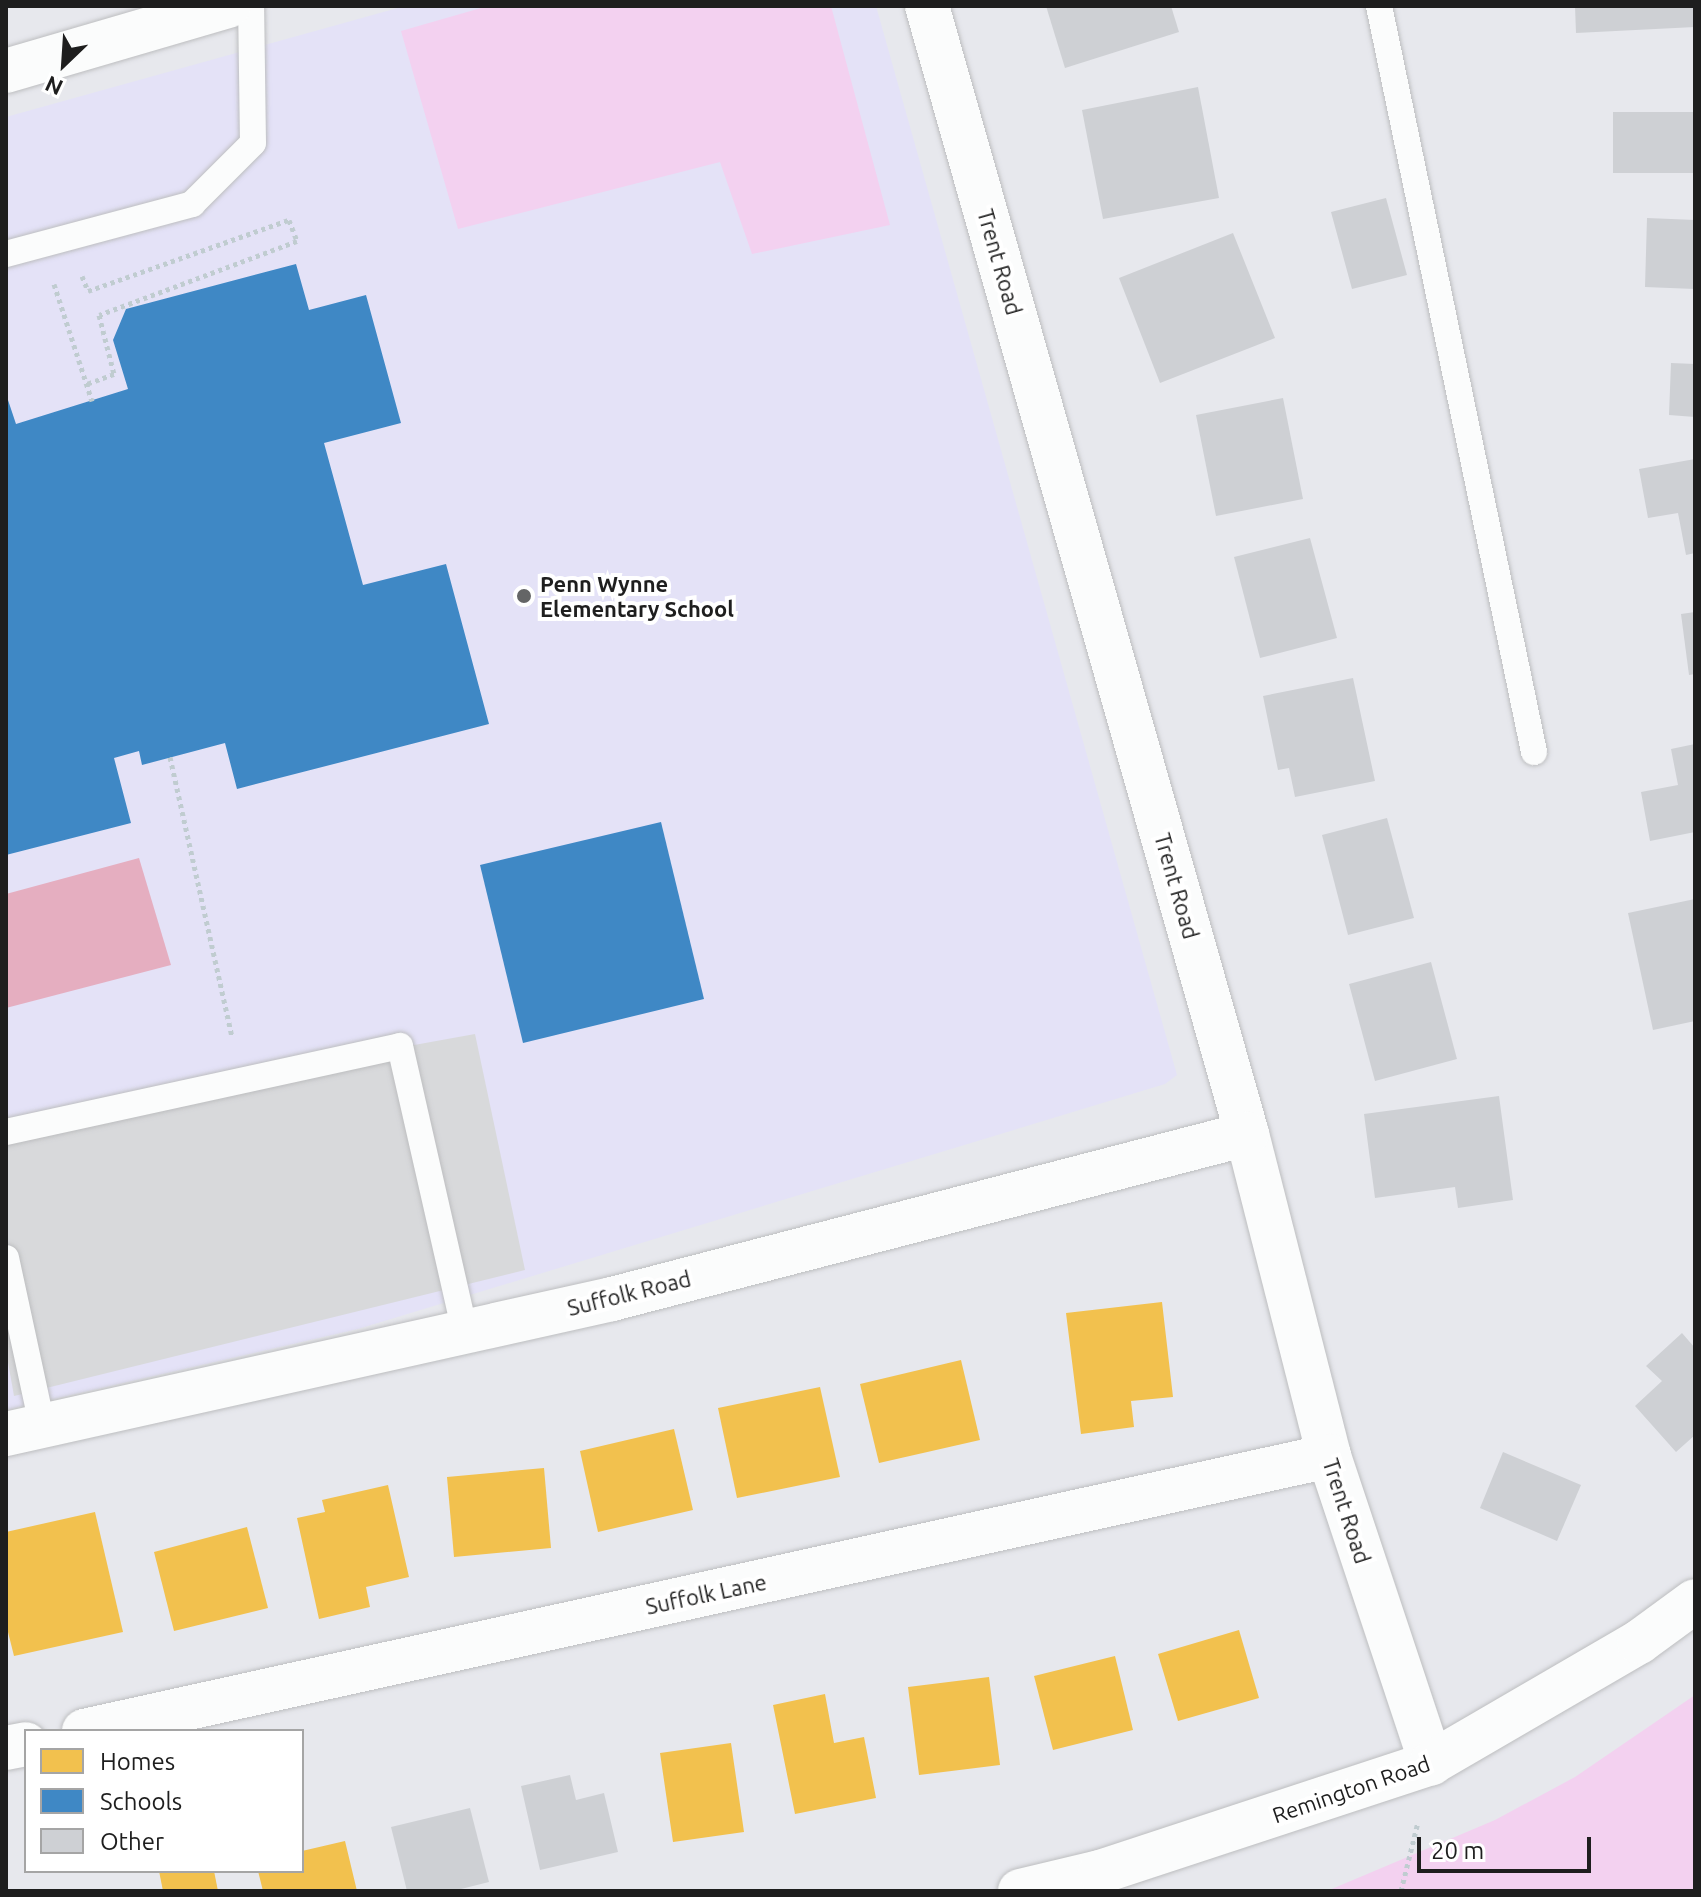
<!DOCTYPE html>
<html>
<head>
<meta charset="utf-8">
<style>
  body { margin:0 }
  #map { position:relative; width:1701px; height:1897px; overflow:hidden; background:#e7e8ed; font-family:Ubuntu,sans-serif }
  div>[style] { position:absolute }
  .education>* { inset:0; background:#e4e2f7 }
  .religious>* { inset:0; background:#d8d9db }
  .park>* { inset:0; background:#f3d1f0 }
  .pitch>* { inset:0; background:#e5aec0 }
  .homes>* { inset:0; background:#f2c14e }
  .schools>* { inset:0; background:#3f88c5 }
  .building>* { inset:0; background:#ced0d4 }
  .path>* { height:5px; margin-top:-2.5px; transform-origin:0; background:repeating-linear-gradient(90deg,#c0ccd0 0 4px,transparent 0 8px) }
  .roads { filter:drop-shadow(0 0 2px #bdbec0) drop-shadow(0 0 2px #bdbec0) }
  .service>* { height:26px; margin:-13px; padding:0 13px; transform-origin:13px; border-radius:13px; background:#fbfcfc }
  .minor>* { height:44px; margin:-22px; padding:0 22px; transform-origin:22px; border-radius:22px; background:#fbfcfc }
  .dots>* { width:22px; height:22px; translate:-50% -50%; box-sizing:border-box; border:4px solid #fff; border-radius:50% }
  span { translate:-50% -50%; white-space:nowrap; text-align:center; line-height:1.15; -webkit-text-stroke:8px #fff; paint-order:stroke }
  .street-label { font-size:22px; color:#1e1e1e }
  .poi-label { font-size:22px; color:#1e1e1e; font-weight:700 }
  .left { translate:0 -50%; text-align:left }
  .frame { position:absolute; inset:0; border:8px solid #1e1e1e; pointer-events:none }
  .legend { position:absolute; left:24px; top:1729px; width:280px; height:144px; box-sizing:border-box; background:#fff; border:2px solid #a5a5a5; margin:0; padding:10px 14px; list-style:none; font-size:24px; color:#1e1e1e }
  .legend li { display:flex; align-items:center; gap:16px; height:40px }
  .legend b { width:40px; border:2px solid #a5a5a5 }
  .north { position:absolute; left:24px; top:24px; width:80px; height:80px; -webkit-text-stroke:6px #fff; paint-order:stroke; rotate:205deg; font-size:22px; font-weight:700; line-height:32px; text-align:center; color:#1e1e1e }
  .north::after { content:''; display:block; margin:auto; width:28px; height:36px; background:#1e1e1e; clip-path:polygon(50% 0,100% 100%,50% 72%,0 100%) }
  .scale { position:absolute; left:1417px; top:1837px; width:174px; height:36px; box-sizing:border-box; border:4px solid #1e1e1e; border-top:0; padding-left:10px; font-size:24px; line-height:28px; white-space:nowrap; color:#1e1e1e; -webkit-text-stroke:6px #fff; paint-order:stroke }
</style>
</head>
<body>
<div id="map">
  <div class="education">
    <i style="clip-path:polygon(405px 6px,876px 6px,1177px 1075px,1165px 1084px,358px 1329px,6px 1410px,6px 117px)"></i>
  </div>
  <div class="religious">
    <i style="clip-path:polygon(475px 1034px,525px 1270px,14px 1396px,6px 1351px,6px 1119px)"></i>
  </div>
  <div class="park">
    <i style="clip-path:polygon(488px 6px,831px 6px,890px 225px,752px 254px,720px 162px,458px 229px,401px 31px)"></i>
    <i style="clip-path:polygon(1695px 1695px,1695px 1891px,1327px 1891px,1495px 1820px,1575px 1777px)"></i>
  </div>
  <div class="pitch">
    <i style="clip-path:polygon(139px 858px,171px 965px,6px 1008px,6px 894px)"></i>
  </div>
  <div class="homes">
    <i style="clip-path:polygon(1162px 1302px,1173px 1397px,1131px 1401px,1134px 1427px,1081px 1434px,1066px 1313px)"></i>
    <i style="clip-path:polygon(961px 1360px,980px 1440px,879px 1463px,860px 1384px)"></i>
    <i style="clip-path:polygon(820px 1387px,840px 1477px,737px 1498px,718px 1408px)"></i>
    <i style="clip-path:polygon(674px 1429px,693px 1510px,598px 1532px,580px 1451px)"></i>
    <i style="clip-path:polygon(544px 1468px,551px 1548px,454px 1557px,447px 1477px)"></i>
    <i style="clip-path:polygon(388px 1485px,409px 1577px,366px 1587px,370px 1607px,319px 1619px,297px 1518px,325px 1512px,322px 1500px)"></i>
    <i style="clip-path:polygon(95px 1512px,123px 1632px,14px 1656px,6px 1624px,6px 1532px)"></i>
    <i style="clip-path:polygon(247px 1527px,268px 1608px,174px 1631px,154px 1552px)"></i>
    <i style="clip-path:polygon(1239px 1630px,1259px 1698px,1178px 1721px,1158px 1654px)"></i>
    <i style="clip-path:polygon(1115px 1656px,1133px 1730px,1053px 1750px,1034px 1676px)"></i>
    <i style="clip-path:polygon(989px 1677px,1000px 1765px,919px 1775px,908px 1687px)"></i>
    <i style="clip-path:polygon(825px 1694px,834px 1743px,864px 1737px,876px 1798px,795px 1814px,773px 1705px)"></i>
    <i style="clip-path:polygon(731px 1743px,744px 1832px,673px 1842px,660px 1753px)"></i>
    <i style="clip-path:polygon(345px 1841px,357px 1891px,263px 1891px,258px 1871px,302px 1871px,302px 1851px)"></i>
    <i style="clip-path:polygon(159px 1871px,214px 1871px,218px 1891px,163px 1891px)"></i>
  </div>
  <div class="schools">
    <i style="clip-path:polygon(296px 264px,309px 310px,366px 295px,401px 423px,324px 443px,363px 585px,446px 564px,489px 724px,237px 789px,225px 743px,142px 765px,139px 751px,114px 758px,131px 823px,6px 855px,6px 394px,16px 424px,128px 389px,113px 340px,126px 309px)"></i>
    <i style="clip-path:polygon(661px 822px,704px 999px,523px 1043px,480px 865px)"></i>
  </div>
  <div class="building">
    <i style="clip-path:polygon(1046px 6px,1171px 6px,1179px 32px,1065px 68px)"></i>
    <i style="clip-path:polygon(1575px 6px,1695px 6px,1695px 27px,1576px 33px)"></i>
    <i style="clip-path:polygon(1198px 87px,1219px 198px,1103px 219px,1082px 110px)"></i>
    <i style="clip-path:polygon(1613px 112px,1695px 112px,1695px 173px,1613px 173px)"></i>
    <i style="clip-path:polygon(1386px 198px,1407px 275px,1352px 289px,1331px 212px)"></i>
    <i style="clip-path:polygon(1647px 218px,1695px 220px,1695px 289px,1645px 287px)"></i>
    <i style="clip-path:polygon(1233px 233px,1275px 338px,1160px 383px,1119px 278px)"></i>
    <i style="clip-path:polygon(1671px 363px,1695px 364px,1695px 417px,1669px 415px)"></i>
    <i style="clip-path:polygon(1283px 398px,1303px 499px,1216px 516px,1196px 415px)"></i>
    <i style="clip-path:polygon(1695px 459px,1695px 553px,1686px 555px,1678px 513px,1648px 518px,1639px 469px)"></i>
    <i style="clip-path:polygon(1310px 538px,1337px 638px,1260px 658px,1234px 557px)"></i>
    <i style="clip-path:polygon(1695px 612px,1695px 674px,1689px 675px,1681px 614px)"></i>
    <i style="clip-path:polygon(1353px 678px,1375px 781px,1295px 797px,1289px 768px,1278px 770px,1263px 696px)"></i>
    <i style="clip-path:polygon(1695px 744px,1695px 832px,1650px 841px,1641px 792px,1678px 785px,1671px 749px)"></i>
    <i style="clip-path:polygon(1387px 818px,1414px 918px,1348px 935px,1322px 835px)"></i>
    <i style="clip-path:polygon(1695px 899px,1695px 1021px,1653px 1030px,1628px 913px)"></i>
    <i style="clip-path:polygon(1431px 962px,1457px 1059px,1375px 1081px,1349px 984px)"></i>
    <i style="clip-path:polygon(1499px 1096px,1513px 1200px,1458px 1208px,1455px 1187px,1375px 1198px,1364px 1114px)"></i>
    <i style="clip-path:polygon(1682px 1333px,1695px 1348px,1695px 1435px,1676px 1452px,1635px 1406px,1662px 1381px,1646px 1366px)"></i>
    <i style="clip-path:polygon(1503px 1452px,1581px 1485px,1557px 1541px,1480px 1508px)"></i>
    <i style="clip-path:polygon(570px 1775px,576px 1800px,604px 1793px,618px 1852px,540px 1870px,521px 1786px)"></i>
    <i style="clip-path:polygon(470px 1808px,489px 1882px,453px 1891px,407px 1891px,391px 1827px)"></i>
  </div>
  <div class="path">
    <i style="left:82px;top:276px;width:16px;rotate:68deg"></i>
    <i style="left:88px;top:291px;width:213px;rotate:-19.5deg"></i>
    <i style="left:289px;top:220px;width:22px;rotate:69deg"></i>
    <i style="left:297px;top:241px;width:211px;rotate:159.5deg"></i>
    <i style="left:99px;top:315px;width:61px;rotate:75.7deg"></i>
    <i style="left:114px;top:374px;width:30px;rotate:160deg"></i>
    <i style="left:54px;top:284px;width:123px;rotate:72deg"></i>
    <i style="left:170px;top:757px;width:287px;rotate:77.5deg"></i>
    <i style="left:1401px;top:1891px;width:71px;rotate:-76.2deg"></i>
  </div>
  <div class="roads">
    <div class="service">
      <i style="left:1379px;top:6px;width:762px;rotate:78.26deg"></i>
      <i style="left:6px;top:254px;width:193px;rotate:-15deg"></i>
      <i style="left:192px;top:204px;width:86px;rotate:-45deg"></i>
      <i style="left:253px;top:143px;width:137px;rotate:-90.8deg"></i>
      <i style="left:6px;top:1132px;width:403px;rotate:-12.3deg"></i>
      <i style="left:400px;top:1046px;width:293px;rotate:77.2deg"></i>
      <i style="left:6px;top:1258px;width:171px;rotate:77.8deg"></i>
    </div>
    <div class="minor">
      <i style="left:927px;top:6px;width:1173px;rotate:74.16deg"></i>
      <i style="left:1247px;top:1134px;width:332px;rotate:75.7deg"></i>
      <i style="left:1329px;top:1456px;width:324px;rotate:71.6deg"></i>
      <i style="left:6px;top:71px;width:232px;rotate:-16.3deg"></i>
      <i style="left:6px;top:1434px;width:621px;rotate:-12.56deg"></i>
      <i style="left:612px;top:1299px;width:656px;rotate:-14.57deg"></i>
      <i style="left:84px;top:1731px;width:1275px;rotate:-12.46deg"></i>
      <i style="left:6px;top:1748px;width:20px;rotate:-11deg"></i>
      <i style="left:1020px;top:1891px;width:82px;rotate:-13.4deg"></i>
      <i style="left:1100px;top:1872px;width:348px;rotate:-18.2deg"></i>
      <i style="left:1431px;top:1763px;width:241px;rotate:-30.2deg"></i>
      <i style="left:1639px;top:1642px;width:69px;rotate:-36.2deg"></i>
    </div>
  </div>
  <div class="dots">
    <i style="left:524px;top:596px;background:#646566"></i>
  </div>
  <div class="street-label">
    <span style="left:1000px;top:262px;rotate:74deg">Trent Road</span>
    <span style="left:1177px;top:886px;rotate:74deg">Trent Road</span>
    <span style="left:629px;top:1293px;rotate:-14deg">Suffolk Road</span>
    <span style="left:1347px;top:1511px;rotate:72deg">Trent Road</span>
    <span style="left:706px;top:1594px;rotate:-12deg">Suffolk Lane</span>
    <span style="left:1351px;top:1789px;rotate:-19deg">Remington Road</span>
  </div>
  <div class="poi-label">
    <span class="left" style="left:540px;top:596px">Penn Wynne<br>Elementary School</span>
  </div>
  <div class="frame"></div>
  <ul class="legend">
  <li><b style="height:22px;background:#f2c14e"></b>Homes</li>
  <li><b style="height:22px;background:#3f88c5"></b>Schools</li>
  <li><b style="height:22px;background:#ced0d4"></b>Other</li>
  </ul>
  <div class="north">N</div>
  <div class="scale">20 m</div>
</div>
</body>
</html>
